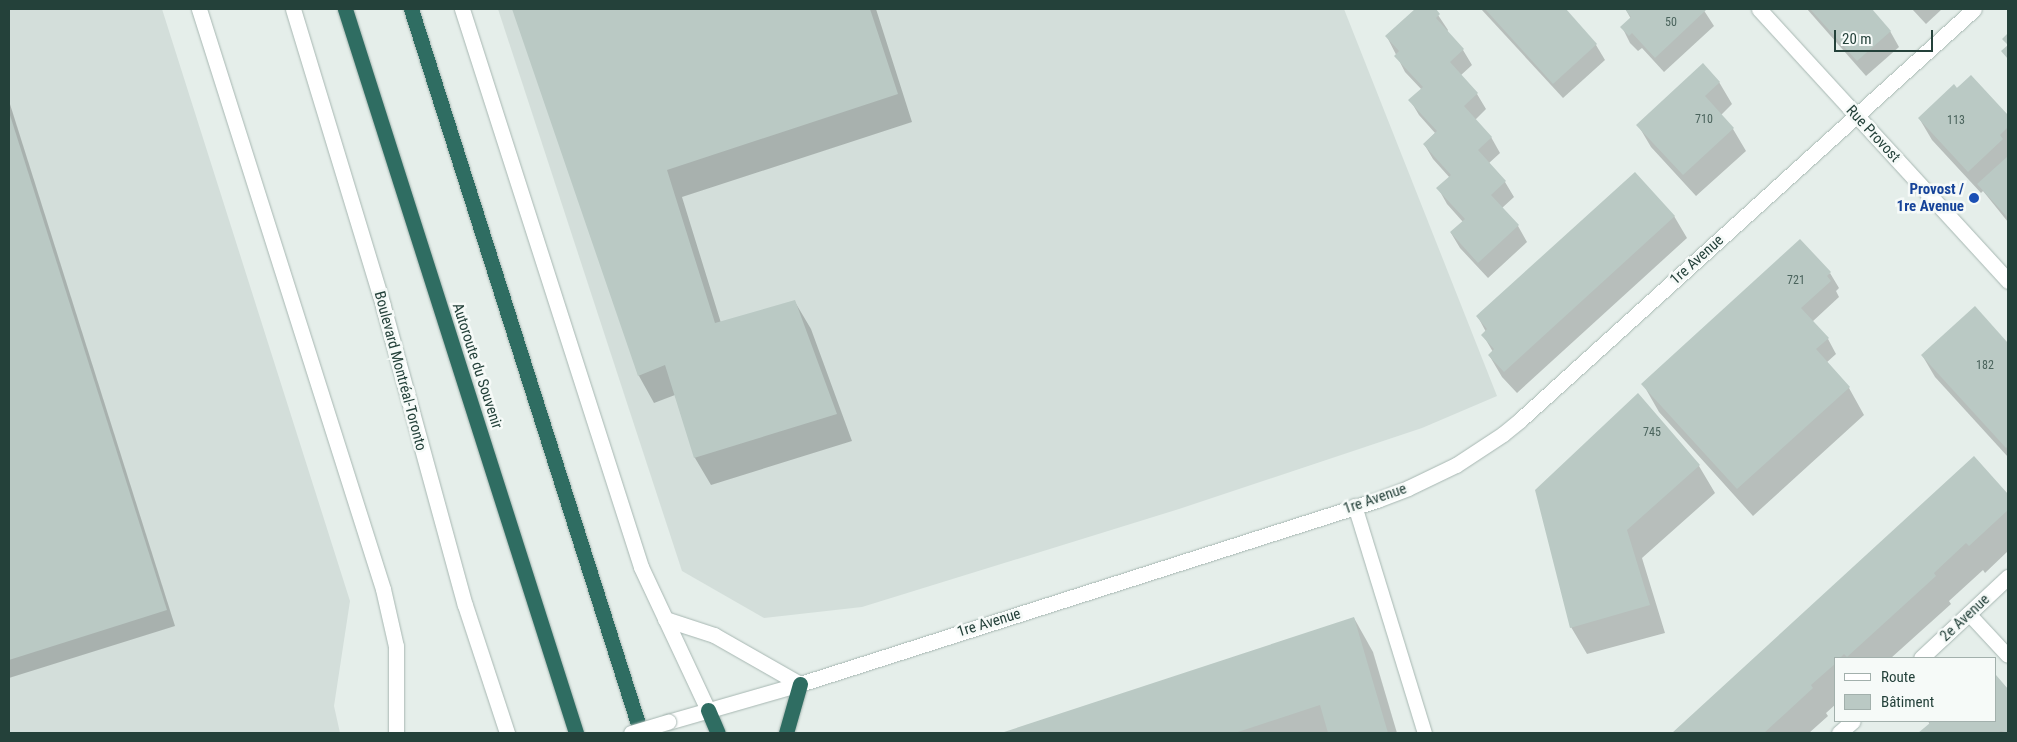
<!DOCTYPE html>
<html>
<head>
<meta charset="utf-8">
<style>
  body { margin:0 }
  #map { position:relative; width:2017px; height:742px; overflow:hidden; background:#e5eeea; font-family:"Roboto Condensed",sans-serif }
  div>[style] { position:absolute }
  .built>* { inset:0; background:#d3deda }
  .shadow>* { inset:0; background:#0003 }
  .building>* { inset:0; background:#bac9c4 }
  .roads { filter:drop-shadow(0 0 1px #a7b7b2) drop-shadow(0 0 1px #a7b7b2) }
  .service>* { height:14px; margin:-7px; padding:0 7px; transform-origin:7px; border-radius:7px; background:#fff }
  .minor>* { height:15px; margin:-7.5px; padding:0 7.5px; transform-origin:7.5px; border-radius:7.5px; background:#fff }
  .tertiary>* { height:15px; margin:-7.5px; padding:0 7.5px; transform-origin:7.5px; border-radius:7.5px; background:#fff }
  .secondary>* { height:15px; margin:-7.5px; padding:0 7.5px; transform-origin:7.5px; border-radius:7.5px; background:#fff }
  .motorway>* { height:15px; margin:-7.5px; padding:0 7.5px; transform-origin:7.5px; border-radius:7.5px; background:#2f6d62 }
  .bridges { filter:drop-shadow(0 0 1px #a7b7b2) drop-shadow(0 0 1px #a7b7b2) }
  .tertiary-bridge>* { height:15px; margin:-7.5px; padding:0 7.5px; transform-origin:7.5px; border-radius:7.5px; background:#fff }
  .dots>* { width:14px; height:14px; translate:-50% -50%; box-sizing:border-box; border:2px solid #f6faf8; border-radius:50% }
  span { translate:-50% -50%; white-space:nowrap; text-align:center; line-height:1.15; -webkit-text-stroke:5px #f6faf8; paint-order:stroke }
  .number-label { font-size:12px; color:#4a635c }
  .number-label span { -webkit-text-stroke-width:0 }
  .street-label { font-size:15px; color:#24413a }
  .transit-label { font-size:15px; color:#164399; font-weight:700 }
  .right { translate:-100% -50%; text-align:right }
  .frame { position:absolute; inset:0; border:10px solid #24413a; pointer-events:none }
  .legend { position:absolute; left:1834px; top:657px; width:162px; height:65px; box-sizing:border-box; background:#f6faf8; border:1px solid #a2b0ac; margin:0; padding:6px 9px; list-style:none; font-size:15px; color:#24413a }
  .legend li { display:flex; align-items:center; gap:10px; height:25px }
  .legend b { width:25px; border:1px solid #a2b0ac }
  .scale { position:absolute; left:1834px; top:30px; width:99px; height:22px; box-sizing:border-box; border:2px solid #24413a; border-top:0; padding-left:6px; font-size:15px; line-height:18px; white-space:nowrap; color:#24413a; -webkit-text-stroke:4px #f6faf8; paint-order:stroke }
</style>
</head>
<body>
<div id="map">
  <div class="built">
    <i style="clip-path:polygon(9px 9px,162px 9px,350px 601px,334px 706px,340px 733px,9px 733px)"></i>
    <i style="clip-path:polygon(498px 9px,1344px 9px,1497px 396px,1422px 428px,1179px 509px,862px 607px,764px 618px,682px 571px)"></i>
  </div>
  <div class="shadow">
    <i style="clip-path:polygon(514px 9px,876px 9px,912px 122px,682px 197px,721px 323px,795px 302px,811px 329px,852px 441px,711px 485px,695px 458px,675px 395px,654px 403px,639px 376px)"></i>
    <i style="clip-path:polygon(1417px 9px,1434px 9px,1448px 30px,1447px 32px,1463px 50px,1472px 65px,1460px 76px,1477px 94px,1486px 109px,1475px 120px,1491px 137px,1500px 153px,1488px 164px,1505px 182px,1514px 197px,1502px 208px,1518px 226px,1527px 242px,1488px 278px,1460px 248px,1451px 233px,1463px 222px,1447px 204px,1438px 188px,1450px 178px,1433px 159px,1424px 144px,1435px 133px,1419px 115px,1410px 100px,1422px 90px,1405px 72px,1387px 37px)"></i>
    <i style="clip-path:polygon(1481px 9px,1564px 9px,1596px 45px,1605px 60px,1563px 98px)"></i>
    <i style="clip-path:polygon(1627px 9px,1703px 9px,1714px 26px,1664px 72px,1642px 48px,1638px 51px,1630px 43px,1622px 27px,1631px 19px,1626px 10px)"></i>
    <i style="clip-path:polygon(1807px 9px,1870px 9px,1890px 31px,1899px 47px,1866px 76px)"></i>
    <i style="clip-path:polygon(1912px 9px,1942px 9px,1926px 24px)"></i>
    <i style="clip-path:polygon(1971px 77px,2008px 117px,2008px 222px,1983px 191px,1981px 193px,1932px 140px,1919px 118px)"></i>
    <i style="clip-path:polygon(1719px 82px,1732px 104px,1721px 115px,1733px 129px,1746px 151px,1696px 196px,1651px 147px,1638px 125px)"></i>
    <i style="clip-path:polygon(9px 101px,175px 626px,9px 678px)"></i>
    <i style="clip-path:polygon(1674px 216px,1687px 238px,1517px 393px,1502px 377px,1489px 355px,1493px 352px,1483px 335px,1486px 332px,1478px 317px)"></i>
    <i style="clip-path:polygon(1830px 273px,1839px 288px,1836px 291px,1839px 297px,1812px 322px,1828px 339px,1836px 354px,1826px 363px,1849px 388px,1864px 415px,1753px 516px,1659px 412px,1643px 384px)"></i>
    <i style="clip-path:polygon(1975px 308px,2008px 345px,2008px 457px,1935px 377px,1922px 355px)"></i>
    <i style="clip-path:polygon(1638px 394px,1699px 466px,1715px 493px,1642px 558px,1665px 633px,1587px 654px,1571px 627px)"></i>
    <i style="clip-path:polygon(1974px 458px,2008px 496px,2008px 551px,1985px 573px,1983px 570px,1949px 601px,1951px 604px,1891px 658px,1836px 658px,1836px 704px,1826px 713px,1828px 716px,1809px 733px,1673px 733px)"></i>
    <i style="clip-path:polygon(1354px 618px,1373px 652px,1397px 733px,1004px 733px)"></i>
    <i style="clip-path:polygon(1996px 677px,2008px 691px,2008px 733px,1920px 733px,1930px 725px,1928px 721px,1996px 721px)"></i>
  </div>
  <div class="building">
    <i style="clip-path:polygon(512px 9px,870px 9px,898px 94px,667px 170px,715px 323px,795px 300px,837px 414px,694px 458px,665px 365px,638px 376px)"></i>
    <i style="clip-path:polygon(1415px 9px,1436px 9px,1440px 14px,1436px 18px,1464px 49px,1450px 62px,1478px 93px,1464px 106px,1492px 137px,1478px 150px,1506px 181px,1491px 195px,1519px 225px,1478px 263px,1450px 232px,1465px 219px,1436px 188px,1451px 175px,1423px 144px,1437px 131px,1408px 100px,1423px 87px,1394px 56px,1399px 51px,1385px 36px)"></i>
    <i style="clip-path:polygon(1485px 9px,1566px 9px,1597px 44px,1553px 84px)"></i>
    <i style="clip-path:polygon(1625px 9px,1705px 9px,1706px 10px,1655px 58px,1632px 33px,1629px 36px,1620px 27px,1631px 17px)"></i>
    <i style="clip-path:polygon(1810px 9px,1872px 9px,1891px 31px,1857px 61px)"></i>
    <i style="clip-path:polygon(2008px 33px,2008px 59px,2001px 51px,2008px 45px,2002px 39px)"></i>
    <i style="clip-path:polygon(1703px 63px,1720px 82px,1705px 96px,1734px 128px,1683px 175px,1636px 125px)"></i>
    <i style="clip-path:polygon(1971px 75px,2008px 115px,2008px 127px,2000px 135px,2003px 139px,1968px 172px,1918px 118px,1954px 84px,1957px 88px)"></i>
    <i style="clip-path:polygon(9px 112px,167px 610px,9px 660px)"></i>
    <i style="clip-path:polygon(2008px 156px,2008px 218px,1977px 184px)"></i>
    <i style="clip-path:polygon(1635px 172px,1675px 216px,1504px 372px,1488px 355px,1494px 349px,1481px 335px,1487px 329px,1476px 316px)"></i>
    <i style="clip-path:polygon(1800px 239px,1831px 272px,1827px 276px,1831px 281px,1801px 308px,1829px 338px,1816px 349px,1850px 387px,1737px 489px,1641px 384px)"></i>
    <i style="clip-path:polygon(1975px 306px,2008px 343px,2008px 446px,2006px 448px,1921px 355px)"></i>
    <i style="clip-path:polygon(1638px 393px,1700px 465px,1627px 530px,1650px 605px,1570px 628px,1535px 490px)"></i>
    <i style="clip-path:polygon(1974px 456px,2008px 494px,2008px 510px,1969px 546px,1966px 543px,1934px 573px,1936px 576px,1847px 657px,1844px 654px,1840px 658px,1836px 658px,1836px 663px,1811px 685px,1813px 688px,1764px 733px,1672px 733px)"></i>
    <i style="clip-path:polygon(1354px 617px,1388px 733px,1328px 733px,1320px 705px,1235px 733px,1001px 733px)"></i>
    <i style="clip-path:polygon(1996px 675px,2008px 689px,2008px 733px,2001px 731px,1998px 733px,1918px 733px,1930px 723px,1928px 721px,1996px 721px)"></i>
  </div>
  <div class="roads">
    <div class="service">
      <i style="left:1355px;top:506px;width:238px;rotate:72.9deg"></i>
      <i style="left:1969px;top:614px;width:57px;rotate:47.1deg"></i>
    </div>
    <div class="minor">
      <i style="left:199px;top:9px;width:608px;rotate:72.4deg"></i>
      <i style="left:383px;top:589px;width:58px;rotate:77.2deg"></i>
      <i style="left:396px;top:646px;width:87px;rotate:90deg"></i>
      <i style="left:1921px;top:658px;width:119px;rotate:-43deg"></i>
      <i style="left:1839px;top:733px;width:18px;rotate:-41deg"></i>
    </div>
    <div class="tertiary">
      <i style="left:1759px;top:9px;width:369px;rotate:47.5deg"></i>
      <i style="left:668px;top:722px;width:137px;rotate:-16.1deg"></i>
      <i style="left:800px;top:684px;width:606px;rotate:-17.69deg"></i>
      <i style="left:1377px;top:500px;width:33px;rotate:-21deg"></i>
      <i style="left:1408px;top:488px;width:53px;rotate:-25.6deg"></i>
      <i style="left:1456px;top:465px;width:56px;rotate:-33.4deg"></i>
      <i style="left:1503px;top:434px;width:22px;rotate:-39deg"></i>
      <i style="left:1520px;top:420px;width:612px;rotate:-42.15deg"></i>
    </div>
    <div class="secondary">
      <i style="left:293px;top:9px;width:310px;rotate:73.1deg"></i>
      <i style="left:383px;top:306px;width:310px;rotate:74.7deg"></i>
      <i style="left:465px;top:605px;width:135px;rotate:71.8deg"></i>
      <i style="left:462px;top:9px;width:586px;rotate:72.21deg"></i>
      <i style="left:641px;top:567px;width:158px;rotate:64.9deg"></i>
      <i style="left:665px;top:619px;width:52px;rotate:18.1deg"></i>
      <i style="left:714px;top:635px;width:99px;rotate:29.7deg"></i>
    </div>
    <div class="motorway">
      <i style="left:345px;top:9px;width:760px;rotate:72.3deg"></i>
      <i style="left:411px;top:9px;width:760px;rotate:72.38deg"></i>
      <i style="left:708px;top:710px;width:25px;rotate:67deg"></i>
      <i style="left:786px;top:733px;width:51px;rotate:-74.1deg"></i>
    </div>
  </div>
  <div class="bridges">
    <div class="tertiary-bridge">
      <i style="left:631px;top:733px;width:39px;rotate:-17deg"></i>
    </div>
  </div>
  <div class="dots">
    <i style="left:1974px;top:198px;background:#1a4fb4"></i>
  </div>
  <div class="number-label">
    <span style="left:1671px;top:23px">50</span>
    <span style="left:1704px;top:120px">710</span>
    <span style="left:1956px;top:121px">113</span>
    <span style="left:1796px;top:281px">721</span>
    <span style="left:1985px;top:366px">182</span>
    <span style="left:1652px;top:433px">745</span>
  </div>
  <div class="street-label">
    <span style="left:1873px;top:134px;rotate:47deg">Rue Provost</span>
    <span style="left:1697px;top:260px;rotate:-42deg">1re Avenue</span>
    <span style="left:477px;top:366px;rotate:72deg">Autoroute du Souvenir</span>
    <span style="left:400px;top:371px;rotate:75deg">Boulevard Montréal-Toronto</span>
    <span style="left:1375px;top:499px;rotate:-19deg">1re Avenue</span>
    <span style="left:1965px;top:618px;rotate:-43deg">2e Avenue</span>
    <span style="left:989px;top:623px;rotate:-17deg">1re Avenue</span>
  </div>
  <div class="transit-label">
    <span class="right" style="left:1964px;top:198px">Provost /<br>1re Avenue</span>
  </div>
  <div class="frame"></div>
  <ul class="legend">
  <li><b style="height:6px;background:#fff"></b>Route</li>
  <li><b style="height:14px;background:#bac9c4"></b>Bâtiment</li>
  </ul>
  <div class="scale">20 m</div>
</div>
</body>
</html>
